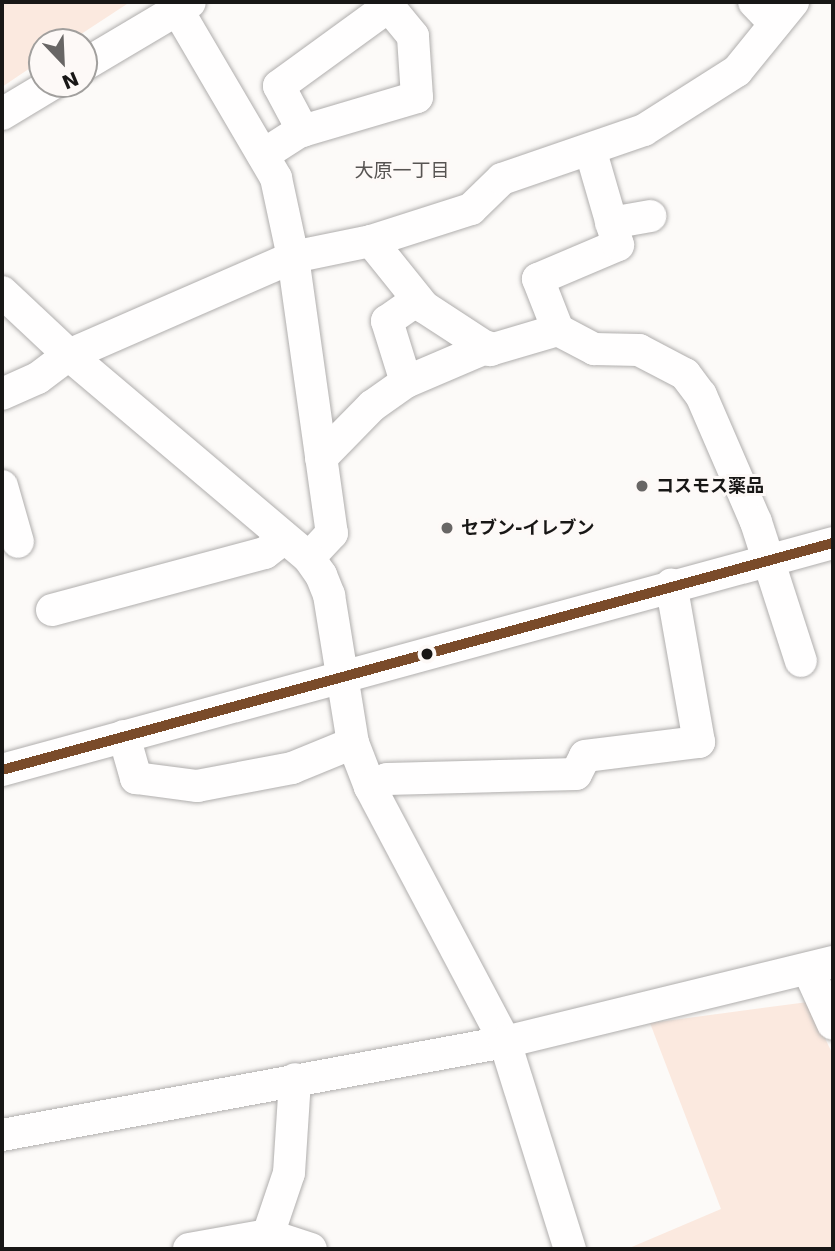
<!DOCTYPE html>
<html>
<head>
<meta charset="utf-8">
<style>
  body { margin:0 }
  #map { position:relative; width:835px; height:1251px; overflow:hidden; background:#fcfaf8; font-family:"DejaVu Sans","Noto Sans JP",sans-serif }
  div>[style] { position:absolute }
  .green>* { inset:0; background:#fbe9df }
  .roads { filter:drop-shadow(0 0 2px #b0aead) drop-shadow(0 0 2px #b0aead) }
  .minor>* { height:32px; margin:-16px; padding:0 16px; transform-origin:16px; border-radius:16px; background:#fffefe }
  .bus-1>* { height:10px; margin:-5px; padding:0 5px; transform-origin:5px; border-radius:5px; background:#7a4b2a }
  .dots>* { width:19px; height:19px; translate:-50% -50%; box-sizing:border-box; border:4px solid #fdf9f7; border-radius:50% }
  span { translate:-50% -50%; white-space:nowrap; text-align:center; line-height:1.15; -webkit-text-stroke:6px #fdf9f7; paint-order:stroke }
  .poi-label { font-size:18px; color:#181716; font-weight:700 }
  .left { translate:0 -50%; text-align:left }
  .neighbourhood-label { font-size:19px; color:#575452 }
  .frame { position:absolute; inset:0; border:4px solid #181716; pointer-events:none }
  .north { position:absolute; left:28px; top:28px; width:70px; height:70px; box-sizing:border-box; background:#fdf9f7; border:2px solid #a19f9d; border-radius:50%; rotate:157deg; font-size:19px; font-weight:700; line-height:28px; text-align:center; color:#181716 }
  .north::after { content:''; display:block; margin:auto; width:24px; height:32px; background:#686665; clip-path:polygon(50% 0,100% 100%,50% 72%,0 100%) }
</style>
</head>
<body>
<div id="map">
  <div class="green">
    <i style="clip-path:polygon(2px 2px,130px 2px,69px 42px,42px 42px,42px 60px,2px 87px)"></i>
    <i style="clip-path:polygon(808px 1002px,833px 1055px,833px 1249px,627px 1249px,721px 1209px,650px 1023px)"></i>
  </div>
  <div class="roads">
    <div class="minor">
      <i style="left:754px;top:2px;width:30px;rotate:46deg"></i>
      <i style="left:177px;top:9px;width:196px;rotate:59.6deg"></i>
      <i style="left:276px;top:178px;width:81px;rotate:77.9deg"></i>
      <i style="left:293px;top:257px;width:279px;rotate:82deg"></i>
      <i style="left:332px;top:533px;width:34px;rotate:133deg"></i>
      <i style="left:84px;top:65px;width:123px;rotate:-30.7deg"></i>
      <i style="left:2px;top:114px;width:58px;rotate:-31deg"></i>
      <i style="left:303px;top:131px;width:51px;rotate:-118.1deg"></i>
      <i style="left:279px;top:86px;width:136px;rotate:-36deg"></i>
      <i style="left:263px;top:155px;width:43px;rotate:-32.6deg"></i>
      <i style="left:299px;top:132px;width:123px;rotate:-16.5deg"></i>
      <i style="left:417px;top:97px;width:61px;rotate:-93.8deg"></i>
      <i style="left:413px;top:36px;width:44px;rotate:-129.5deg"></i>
      <i style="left:611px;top:223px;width:40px;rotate:-10deg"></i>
      <i style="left:371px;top:241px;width:85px;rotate:51.2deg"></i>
      <i style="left:424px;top:307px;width:79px;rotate:33.1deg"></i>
      <i style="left:490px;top:350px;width:71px;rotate:-16.4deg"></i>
      <i style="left:558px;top:330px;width:41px;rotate:27.8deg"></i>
      <i style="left:594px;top:349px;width:45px;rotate:1.3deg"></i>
      <i style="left:639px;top:350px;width:52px;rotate:27.6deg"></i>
      <i style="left:685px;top:374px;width:26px;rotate:53deg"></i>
      <i style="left:701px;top:395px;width:138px;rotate:66.6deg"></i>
      <i style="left:756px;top:522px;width:146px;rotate:72.1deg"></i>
      <i style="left:2px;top:292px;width:92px;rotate:43.2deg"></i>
      <i style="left:69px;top:355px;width:314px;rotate:40.2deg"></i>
      <i style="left:309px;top:558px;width:21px;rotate:55deg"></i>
      <i style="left:321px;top:575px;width:22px;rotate:68deg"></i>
      <i style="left:329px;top:595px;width:150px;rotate:80.8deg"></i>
      <i style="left:353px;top:743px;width:47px;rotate:68.9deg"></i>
      <i style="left:370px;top:787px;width:289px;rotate:62.1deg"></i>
      <i style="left:505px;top:1042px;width:217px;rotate:72.6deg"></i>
      <i style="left:558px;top:330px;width:55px;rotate:-111.4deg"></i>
      <i style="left:538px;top:279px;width:87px;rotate:-23deg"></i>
      <i style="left:618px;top:245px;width:97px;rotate:-106.2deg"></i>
      <i style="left:406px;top:382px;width:64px;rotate:-107.3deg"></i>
      <i style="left:387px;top:321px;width:37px;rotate:-35deg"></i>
      <i style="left:2px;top:394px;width:39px;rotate:-24deg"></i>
      <i style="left:38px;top:378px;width:39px;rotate:-37deg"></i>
      <i style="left:69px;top:355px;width:244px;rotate:-23.6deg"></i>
      <i style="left:293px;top:257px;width:80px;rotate:-11.6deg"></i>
      <i style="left:371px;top:241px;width:105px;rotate:-17.7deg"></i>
      <i style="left:471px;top:209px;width:43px;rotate:-44.1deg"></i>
      <i style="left:502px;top:179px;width:150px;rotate:-19deg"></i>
      <i style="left:644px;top:130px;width:110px;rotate:-32.4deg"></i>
      <i style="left:737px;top:71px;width:89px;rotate:-50.9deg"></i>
      <i style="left:321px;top:458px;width:73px;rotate:-45.6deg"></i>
      <i style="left:372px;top:406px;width:42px;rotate:-35.2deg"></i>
      <i style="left:406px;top:382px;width:89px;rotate:-23.1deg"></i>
      <i style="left:2px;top:486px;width:58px;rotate:74.1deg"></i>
      <i style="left:52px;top:610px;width:220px;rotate:-15deg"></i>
      <i style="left:265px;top:553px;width:23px;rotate:-38deg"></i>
      <i style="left:124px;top:736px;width:44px;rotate:74.1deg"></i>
      <i style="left:136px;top:778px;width:62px;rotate:7.5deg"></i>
      <i style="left:197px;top:786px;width:97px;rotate:-10.7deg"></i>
      <i style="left:292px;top:768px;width:66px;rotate:-22.3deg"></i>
      <i style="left:2px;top:770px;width:861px;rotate:-15.28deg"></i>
      <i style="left:370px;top:787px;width:19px;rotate:-25deg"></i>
      <i style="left:387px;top:779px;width:189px;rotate:-1.5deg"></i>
      <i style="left:576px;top:774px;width:20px;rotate:-63deg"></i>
      <i style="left:585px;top:756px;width:115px;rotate:-7deg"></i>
      <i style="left:699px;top:742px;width:160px;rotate:-100deg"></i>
      <i style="left:808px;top:969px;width:60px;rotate:65.6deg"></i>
      <i style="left:2px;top:1135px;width:512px;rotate:-10.48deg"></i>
      <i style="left:505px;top:1042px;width:338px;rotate:-13.7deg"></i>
      <i style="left:268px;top:1235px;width:45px;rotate:18deg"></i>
      <i style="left:189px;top:1249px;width:80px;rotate:-10deg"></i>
      <i style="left:268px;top:1235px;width:65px;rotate:-71.3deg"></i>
      <i style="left:289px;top:1173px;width:94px;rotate:-86.3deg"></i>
    </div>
  </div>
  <div class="bus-1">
    <i style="left:2px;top:770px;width:861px;rotate:-15.28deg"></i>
  </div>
  <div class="dots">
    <i style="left:642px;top:486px;background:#686665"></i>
    <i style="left:447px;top:528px;background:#686665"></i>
    <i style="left:427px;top:654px;background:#181716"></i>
  </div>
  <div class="poi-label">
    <span class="left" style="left:656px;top:486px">コスモス薬品</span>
    <span class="left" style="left:461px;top:528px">セブン-イレブン</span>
  </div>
  <div class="neighbourhood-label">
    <span style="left:402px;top:171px">大原一丁目</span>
  </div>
  <div class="frame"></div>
  <div class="north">N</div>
</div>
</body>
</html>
